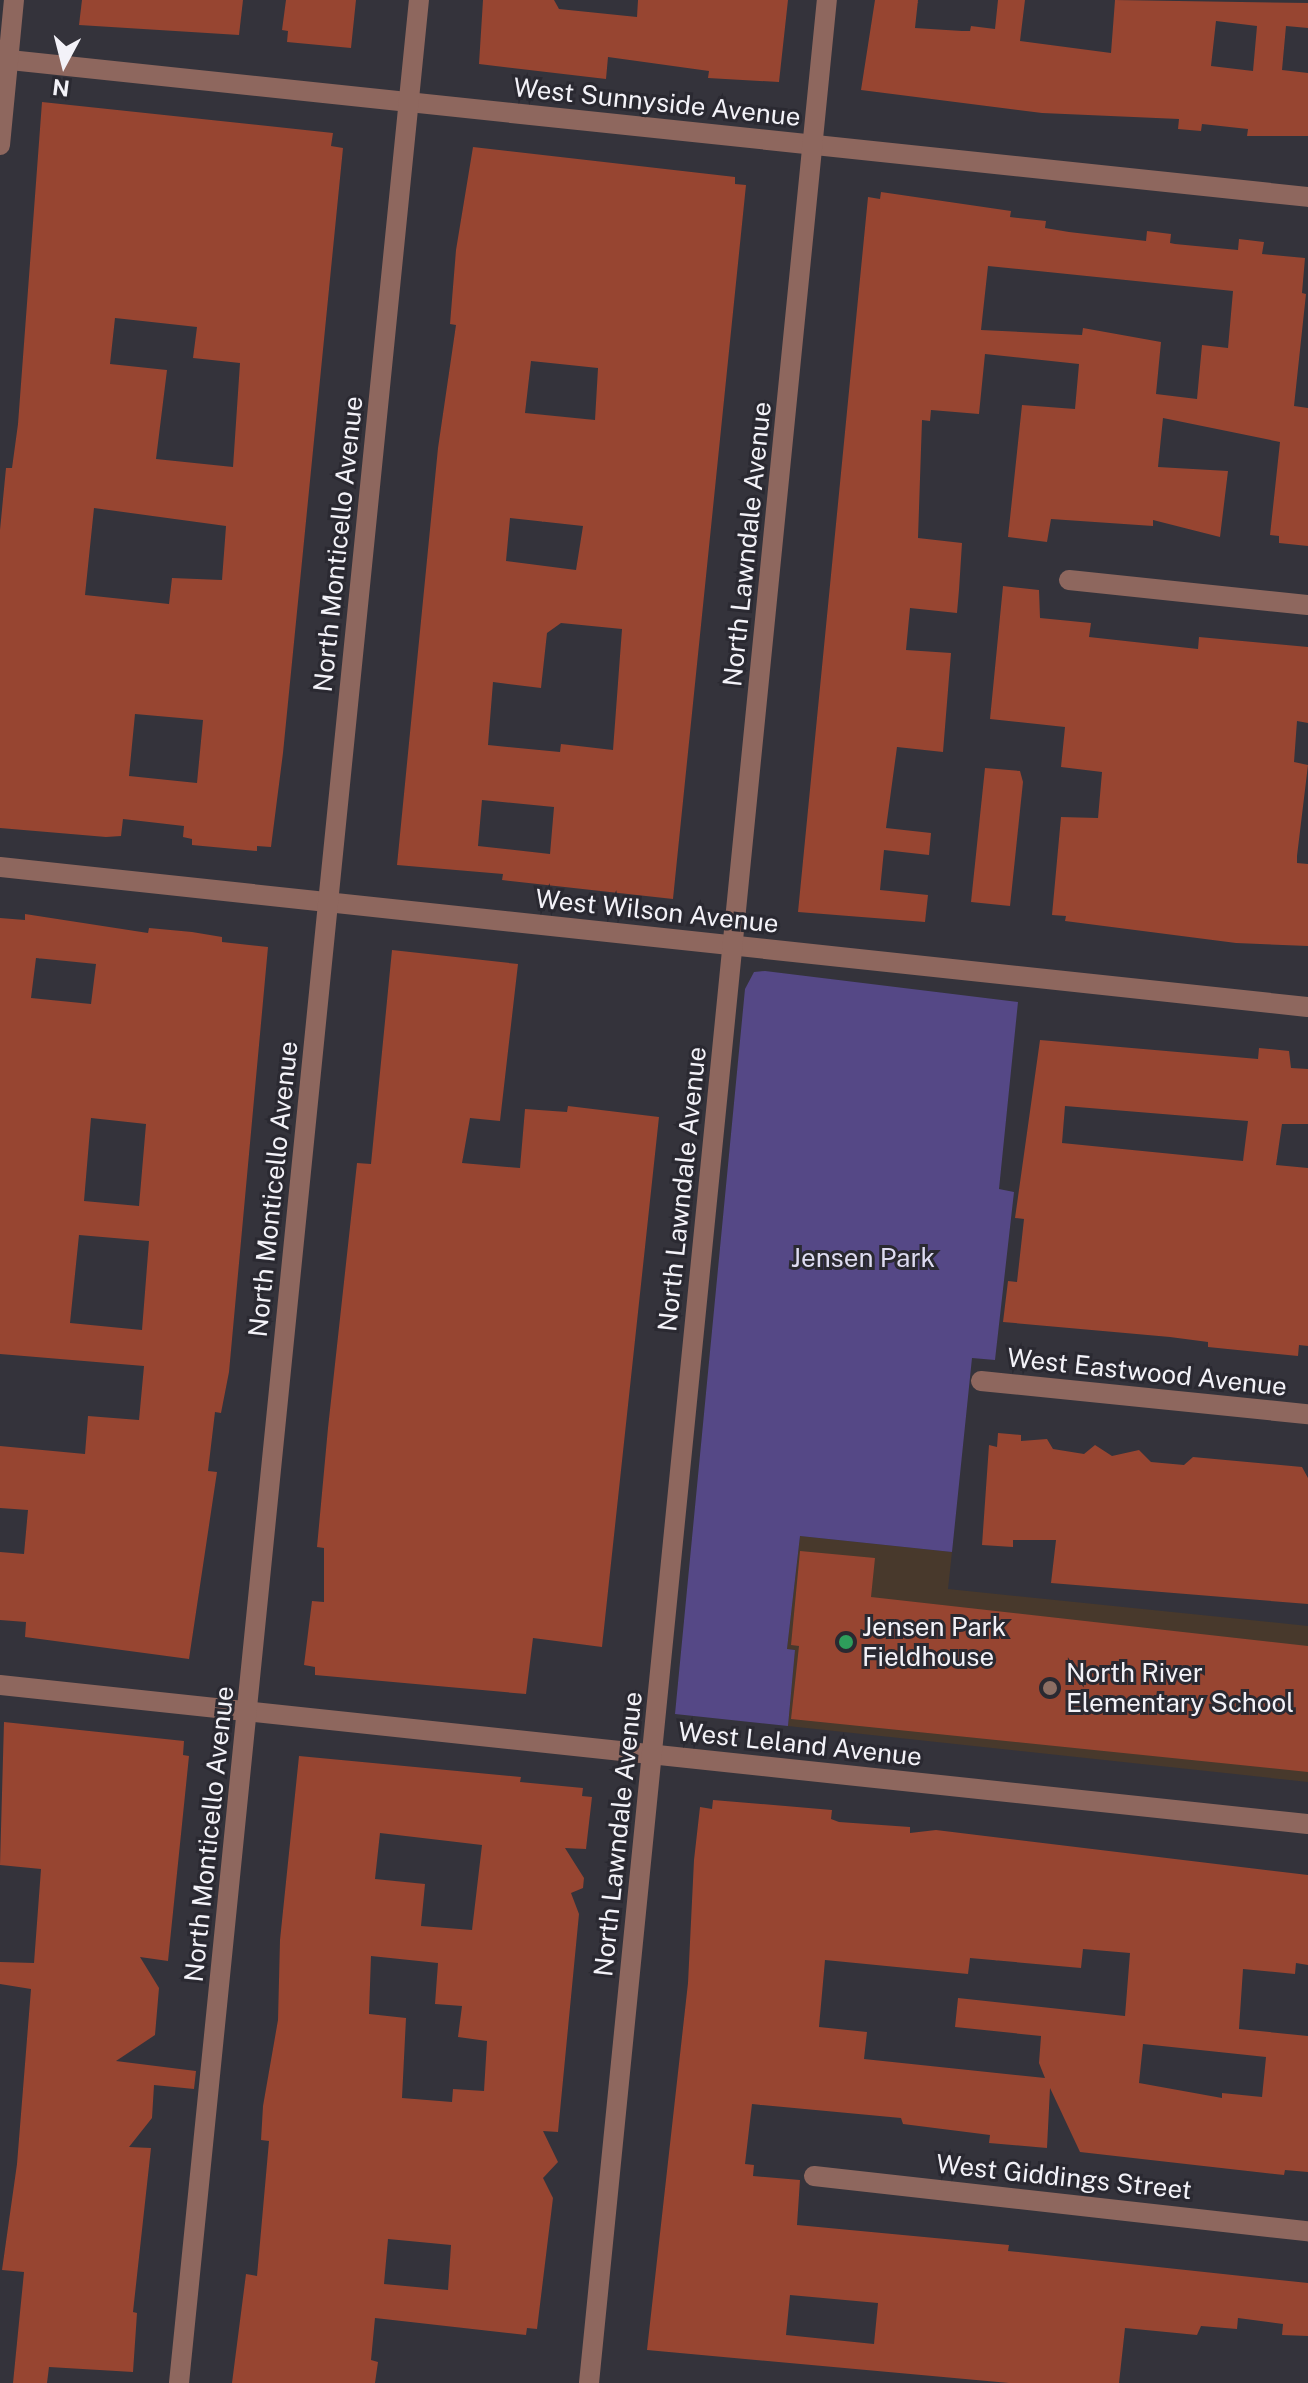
<!DOCTYPE html>
<html>
<head>
<meta charset="utf-8">
<style>
  body { margin:0 }
  #map { position:relative; width:1308px; height:2383px; overflow:hidden; background:#34333b; font-family:"Public Sans",sans-serif }
  div>[style] { position:absolute }
  .education>* { inset:0; background:#48392c }
  .green>* { inset:0; background:#554886 }
  .building>* { inset:0; background:#974531 }
  .minor>* { height:20px; margin:-10px; padding:0 10px; transform-origin:10px; border-radius:10px; background:#8e675e }
  .dots>* { width:22px; height:22px; translate:-50% -50%; box-sizing:border-box; border:4px solid #2a2931; border-radius:50% }
  span { translate:-50% -50%; white-space:nowrap; text-align:center; line-height:1.15; -webkit-text-stroke:6px #2a2931; paint-order:stroke }
  .street-label { font-size:26px; color:#f3f2f8 }
  .park-label { font-size:26px; color:#dedcf1 }
  .poi-label { font-size:26px; color:#f3f2f8 }
  .left { translate:0 -50%; text-align:left }
  .north { position:absolute; left:24px; top:24px; width:80px; height:80px; -webkit-text-stroke:6px #2a2931; paint-order:stroke; rotate:187deg; font-size:22px; font-weight:700; line-height:32px; text-align:center; color:#f3f2f8 }
  .north::after { content:''; display:block; margin:auto; width:28px; height:36px; background:#f3f2f8; clip-path:polygon(50% 0,100% 100%,50% 72%,0 100%) }
</style>
</head>
<body>
<div id="map">
  <div class="education">
    <i style="clip-path:polygon(800px 1536px,952px 1552px,948px 1589px,1308px 1626px,1308px 1782px,788px 1726px,795px 1650px,787px 1649px)"></i>
  </div>
  <div class="green">
    <i style="clip-path:polygon(765px 971px,1018px 1002px,999px 1189px,1014px 1192px,995px 1360px,972px 1358px,952px 1552px,800px 1536px,787px 1649px,795px 1650px,788px 1726px,675px 1714px,745px 989px,754px 972px)"></i>
  </div>
  <div class="building">
    <i style="clip-path:polygon(82px 0,243px 0,239px 35px,79px 25px)"></i>
    <i style="clip-path:polygon(286px 0,356px 0,351px 48px,287px 42px,288px 31px,282px 30px)"></i>
    <i style="clip-path:polygon(483px 0,554px 0,559px 9px,637px 17px,638px 0,788px 0,779px 82px,708px 78px,709px 71px,608px 57px,606px 79px,479px 64px)"></i>
    <i style="clip-path:polygon(evenodd,875px 0,918px 0,915px 28px,962px 31px,970px 31px,971px 26px,995px 29px,998px 0,1025px 0,1020px 41px,1111px 53px,1115px 0,1308px 3px,1308px 28px,1286px 26px,1282px 70px,1308px 73px,1308px 136px,1247px 136px,1248px 129px,1202px 124px,1201px 131px,1178px 129px,1179px 119px,1042px 113px,861px 90px,875px 0,1216px 21px,1257px 26px,1253px 71px,1211px 66px,1216px 21px)"></i>
    <i style="clip-path:polygon(evenodd,42px 102px,333px 133px,331px 146px,343px 148px,283px 753px,271px 847px,257px 846px,257px 851px,192px 845px,192px 839px,183px 837px,184px 826px,123px 819px,121px 836px,106px 837px,0 828px,0 530px,6px 468px,12px 468px,18px 424px,42px 102px,115px 318px,197px 327px,193px 358px,240px 363px,233px 467px,156px 459px,167px 370px,110px 364px,115px 318px,42px 102px,94px 508px,226px 526px,222px 580px,172px 578px,169px 604px,85px 595px,94px 508px,42px 102px,135px 714px,203px 720px,197px 783px,129px 776px,135px 714px)"></i>
    <i style="clip-path:polygon(evenodd,473px 147px,735px 177px,735px 184px,746px 185px,673px 899px,502px 880px,503px 874px,397px 865px,438px 448px,456px 325px,450px 324px,456px 250px,473px 147px,531px 361px,598px 368px,595px 420px,525px 413px,531px 361px,473px 147px,510px 518px,583px 526px,576px 570px,506px 561px,510px 518px,473px 147px,561px 623px,622px 629px,613px 750px,561px 744px,560px 752px,488px 745px,493px 682px,541px 688px,547px 633px,561px 623px,473px 147px,482px 800px,554px 807px,550px 854px,478px 846px,482px 800px)"></i>
    <i style="clip-path:polygon(evenodd,881px 192px,1011px 211px,1010px 217px,1046px 221px,1045px 228px,1069px 232px,1146px 241px,1147px 231px,1171px 234px,1170px 243px,1175px 244px,1238px 250px,1239px 239px,1264px 242px,1262px 254px,1305px 258px,1302px 293px,1306px 294px,1294px 406px,1308px 408px,1308px 546px,1279px 543px,1279px 536px,1270px 535px,1280px 442px,1163px 418px,1158px 467px,1228px 471px,1220px 537px,1153px 520px,1153px 526px,1051px 519px,1047px 542px,1008px 537px,1022px 405px,1075px 409px,1079px 364px,985px 354px,979px 414px,931px 410px,930px 421px,922px 420px,918px 538px,962px 543px,959px 590px,957px 613px,910px 608px,906px 650px,951px 653px,943px 752px,897px 747px,886px 828px,931px 833px,929px 855px,884px 850px,880px 890px,928px 895px,925px 922px,798px 912px,868px 197px,880px 199px,881px 192px,988px 266px,1233px 291px,1228px 348px,1202px 345px,1197px 399px,1156px 394px,1161px 342px,1083px 328px,1082px 335px,981px 330px,988px 266px)"></i>
    <i style="clip-path:polygon(1003px 586px,1039px 590px,1040px 618px,1091px 623px,1089px 637px,1198px 649px,1199px 637px,1308px 647px,1308px 723px,1297px 721px,1294px 762px,1308px 765px,1297px 856px,1297px 863px,1308px 864px,1308px 946px,1236px 943px,1065px 921px,1066px 916px,1052px 915px,1061px 817px,1098px 818px,1102px 772px,1061px 767px,1065px 727px,990px 719px)"></i>
    <i style="clip-path:polygon(985px 768px,1020px 771px,1023px 782px,1010px 906px,971px 902px)"></i>
    <i style="clip-path:polygon(evenodd,25px 914px,148px 933px,149px 928px,192px 932px,222px 937px,222px 942px,268px 947px,229px 1372px,221px 1413px,215px 1412px,208px 1471px,217px 1472px,189px 1659px,25px 1637px,26px 1622px,0 1620px,0 1552px,24px 1554px,28px 1510px,0 1508px,0 1446px,85px 1454px,88px 1416px,139px 1420px,144px 1366px,0 1354px,0 918px,25px 920px,25px 914px,36px 958px,96px 964px,91px 1004px,31px 998px,36px 958px,25px 914px,91px 1118px,146px 1124px,139px 1206px,84px 1201px,91px 1118px,25px 914px,79px 1235px,149px 1241px,142px 1330px,70px 1323px,79px 1235px)"></i>
    <i style="clip-path:polygon(392px 950px,518px 964px,500px 1121px,470px 1118px,462px 1163px,520px 1168px,525px 1109px,567px 1112px,568px 1106px,659px 1117px,602px 1647px,533px 1638px,526px 1694px,315px 1675px,315px 1667px,304px 1665px,312px 1601px,324px 1602px,324px 1548px,317px 1547px,328px 1428px,357px 1163px,371px 1164px)"></i>
    <i style="clip-path:polygon(evenodd,1040px 1040px,1258px 1059px,1259px 1048px,1289px 1051px,1291px 1068px,1308px 1069px,1308px 1124px,1282px 1124px,1276px 1165px,1308px 1168px,1308px 1346px,1299px 1345px,1298px 1356px,1208px 1347px,1208px 1342px,1170px 1337px,1003px 1322px,1008px 1281px,1017px 1282px,1024px 1219px,1015px 1218px,1040px 1040px,1065px 1106px,1248px 1121px,1243px 1161px,1062px 1143px,1065px 1106px)"></i>
    <i style="clip-path:polygon(998px 1433px,1021px 1435px,1021px 1441px,1047px 1439px,1053px 1449px,1084px 1454px,1095px 1445px,1112px 1456px,1139px 1450px,1151px 1462px,1184px 1465px,1193px 1457px,1302px 1467px,1308px 1478px,1308px 1604px,1051px 1583px,1056px 1540px,1013px 1540px,1013px 1547px,982px 1545px,989px 1445px,997px 1447px)"></i>
    <i style="clip-path:polygon(800px 1551px,875px 1558px,871px 1597px,1308px 1646px,1308px 1772px,791px 1719px,799px 1646px,791px 1645px)"></i>
    <i style="clip-path:polygon(4px 1722px,184px 1741px,183px 1755px,189px 1756px,168px 1961px,140px 1957px,159px 1988px,155px 2035px,116px 2061px,196px 2071px,194px 2089px,154px 2085px,152px 2118px,129px 2147px,151px 2148px,133px 2312px,137px 2313px,133px 2372px,49px 2367px,47px 2383px,13px 2383px,24px 2272px,2px 2270px,17px 2164px,31px 1989px,0 1984px,0 1962px,34px 1963px,41px 1869px,0 1865px)"></i>
    <i style="clip-path:polygon(evenodd,299px 1756px,521px 1777px,520px 1782px,583px 1788px,582px 1796px,592px 1797px,586px 1849px,565px 1848px,584px 1878px,583px 1888px,571px 1893px,579px 1914px,558px 2132px,543px 2131px,558px 2162px,543px 2178px,553px 2198px,537px 2329px,527px 2328px,526px 2335px,375px 2318px,371px 2360px,378px 2362px,375px 2383px,232px 2383px,246px 2274px,257px 2276px,269px 2141px,261px 2140px,263px 2106px,278px 2020px,280px 1940px,299px 1756px,380px 1833px,482px 1845px,472px 1930px,421px 1926px,425px 1884px,375px 1879px,380px 1833px,299px 1756px,371px 1956px,438px 1963px,435px 2004px,462px 2006px,458px 2037px,487px 2041px,484px 2091px,453px 2089px,452px 2102px,402px 2098px,406px 2018px,369px 2014px,371px 1956px,299px 1756px,388px 2239px,451px 2245px,448px 2290px,384px 2284px,388px 2239px)"></i>
    <i style="clip-path:polygon(evenodd,713px 1800px,832px 1810px,831px 1819px,839px 1822px,910px 1827px,910px 1833px,936px 1830px,1308px 1875px,1308px 1965px,1296px 1963px,1295px 1974px,1243px 1969px,1239px 2029px,1308px 2036px,1308px 2172px,1285px 2170px,1284px 2175px,1080px 2152px,1050px 2088px,1047px 2148px,989px 2143px,990px 2135px,903px 2124px,901px 2118px,752px 2104px,745px 2164px,754px 2165px,753px 2176px,800px 2180px,797px 2225px,1009px 2245px,1008px 2251px,1308px 2283px,1308px 2336px,1282px 2335px,1283px 2324px,1238px 2318px,1237px 2329px,1201px 2326px,1197px 2335px,1125px 2328px,1119px 2383px,1009px 2383px,647px 2350px,688px 1983px,694px 1860px,700px 1807px,712px 1809px,713px 1800px,1083px 1949px,1130px 1953px,1125px 2016px,958px 1998px,955px 2027px,1041px 2036px,1039px 2063px,1045px 2078px,864px 2059px,867px 2032px,819px 2027px,825px 1960px,968px 1974px,970px 1958px,1081px 1968px,1083px 1949px,713px 1800px,1143px 2044px,1266px 2057px,1262px 2097px,1222px 2093px,1222px 2098px,1139px 2083px,1143px 2044px,713px 1800px,790px 2295px,878px 2303px,874px 2344px,786px 2335px,790px 2295px)"></i>
  </div>
  <div class="minor">
    <i style="left:0;top:59px;width:1315px;rotate:6.02deg"></i>
    <i style="left:0;top:145px;width:146px;rotate:-84.5deg"></i>
    <i style="left:1069px;top:580px;width:240px;rotate:6deg"></i>
    <i style="left:0;top:867px;width:1315px;rotate:6.11deg"></i>
    <i style="left:981px;top:1381px;width:329px;rotate:5.8deg"></i>
    <i style="left:0;top:1685px;width:1315px;rotate:6.07deg"></i>
    <i style="left:814px;top:2176px;width:497px;rotate:6.4deg"></i>
    <i style="left:179px;top:2383px;width:2395px;rotate:-84.25deg"></i>
    <i style="left:589px;top:2383px;width:2395px;rotate:-84.3deg"></i>
  </div>
  <div class="dots">
    <i style="left:846px;top:1642px;background:#2e9e5b"></i>
    <i style="left:1050px;top:1688px;background:#8d6e63"></i>
  </div>
  <div class="street-label">
    <span style="left:657px;top:102px;rotate:6deg">West Sunnyside Avenue</span>
    <span style="left:338px;top:544px;rotate:-84deg">North Monticello Avenue</span>
    <span style="left:747px;top:544px;rotate:-84deg">North Lawndale Avenue</span>
    <span style="left:657px;top:911px;rotate:6deg">West Wilson Avenue</span>
    <span style="left:273px;top:1189px;rotate:-84deg">North Monticello Avenue</span>
    <span style="left:682px;top:1189px;rotate:-84deg">North Lawndale Avenue</span>
    <span style="left:1147px;top:1372px;rotate:6deg">West Eastwood Avenue</span>
    <span style="left:800px;top:1744px;rotate:6deg">West Leland Avenue</span>
    <span style="left:209px;top:1834px;rotate:-84deg">North Monticello Avenue</span>
    <span style="left:618px;top:1834px;rotate:-84deg">North Lawndale Avenue</span>
    <span style="left:1064px;top:2177px;rotate:6deg">West Giddings Street</span>
  </div>
  <div class="park-label">
    <span style="left:863px;top:1258px">Jensen Park</span>
  </div>
  <div class="poi-label">
    <span class="left" style="left:862px;top:1642px">Jensen Park<br>Fieldhouse</span>
    <span class="left" style="left:1066px;top:1688px">North River<br>Elementary School</span>
  </div>
  <div class="north">N</div>
</div>
</body>
</html>
